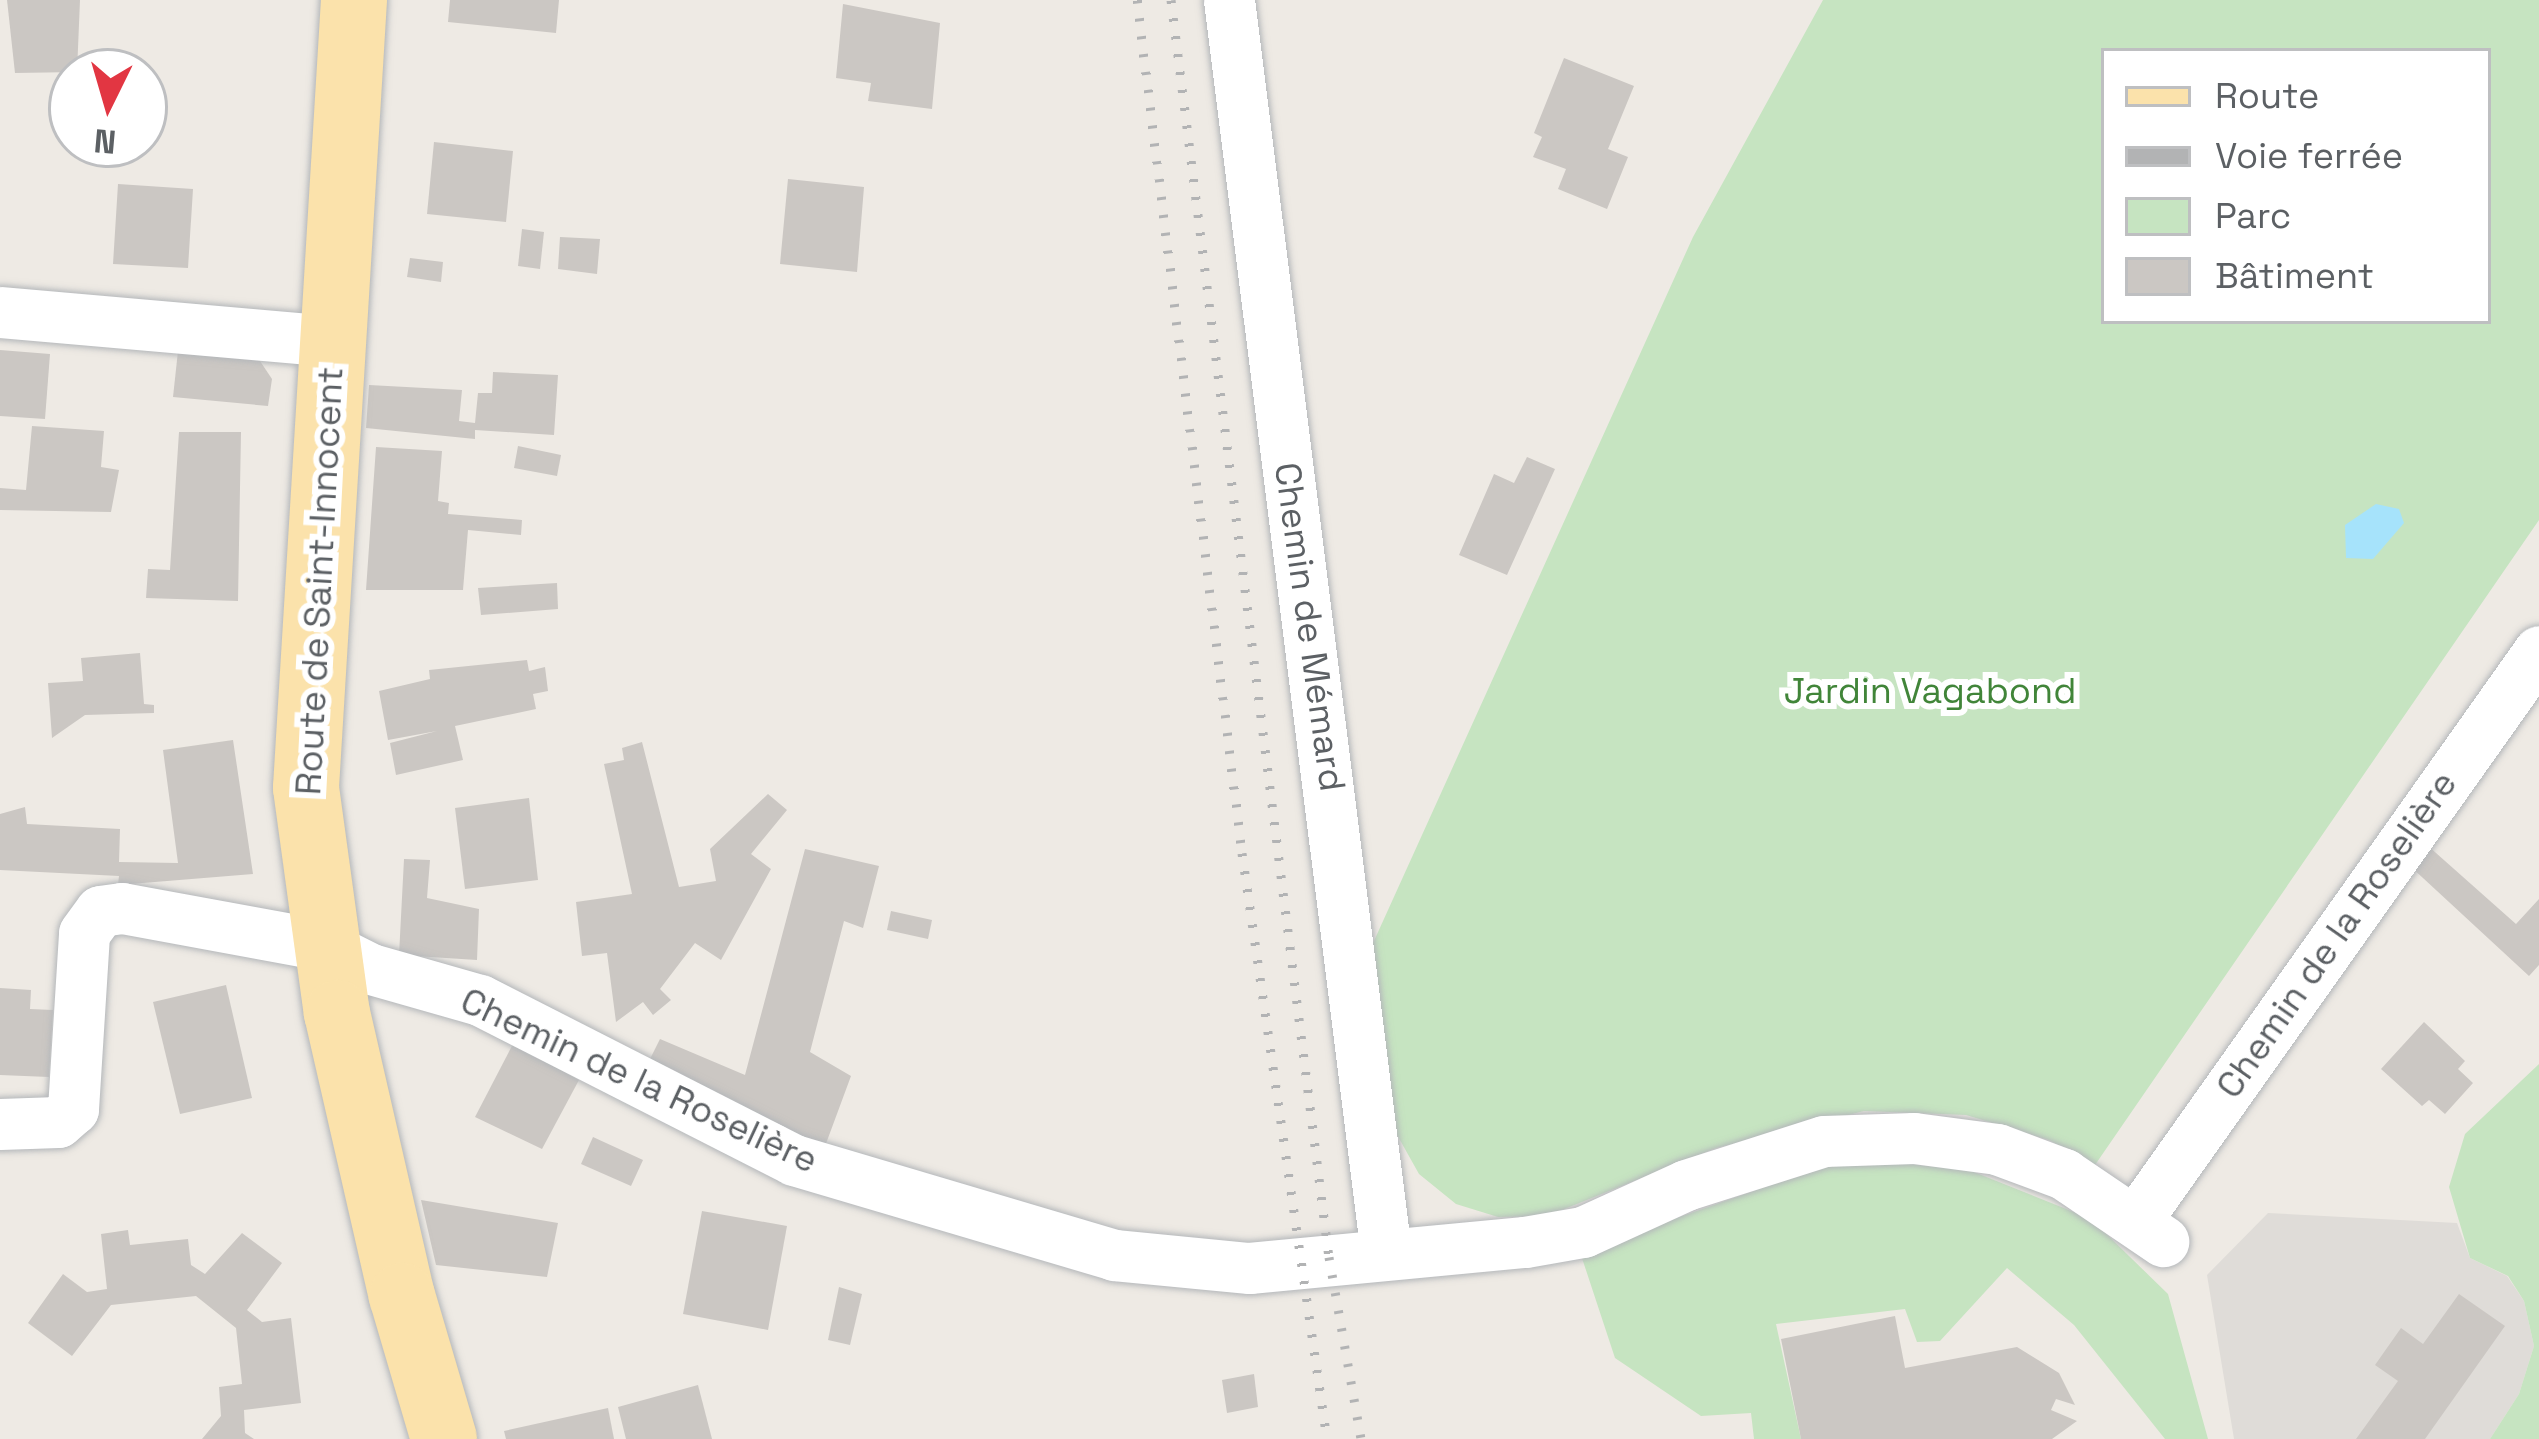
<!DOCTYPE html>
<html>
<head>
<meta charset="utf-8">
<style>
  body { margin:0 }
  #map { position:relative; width:2539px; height:1439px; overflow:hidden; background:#eeeae4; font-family:"Space Grotesk",sans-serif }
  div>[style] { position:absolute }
  .industrial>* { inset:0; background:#dfdcd8 }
  .green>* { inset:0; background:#c6e4c1 }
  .water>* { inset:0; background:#a6e3fb }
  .building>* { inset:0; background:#cbc7c3 }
  .roads { filter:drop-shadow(0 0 3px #b4b7ba) drop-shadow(0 0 3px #b4b7ba) }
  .minor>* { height:51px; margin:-25.5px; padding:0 25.5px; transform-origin:25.5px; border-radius:25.5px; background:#fff }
  .major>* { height:66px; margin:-33px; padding:0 33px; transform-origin:33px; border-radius:33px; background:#fbe2ab }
  .rail>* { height:9px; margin-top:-4.5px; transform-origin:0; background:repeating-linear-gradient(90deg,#b2b3b4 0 3px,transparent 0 18px) }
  span { translate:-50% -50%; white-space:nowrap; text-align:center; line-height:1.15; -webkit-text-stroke:12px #fff; paint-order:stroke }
  .street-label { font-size:36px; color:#5c6064 }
  .park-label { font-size:36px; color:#418539 }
  .legend { position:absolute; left:2101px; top:48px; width:390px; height:276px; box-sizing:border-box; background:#fff; border:3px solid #bebfc1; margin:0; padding:15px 21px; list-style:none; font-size:36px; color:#5c6064 }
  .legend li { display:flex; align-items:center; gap:24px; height:60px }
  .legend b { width:60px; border:3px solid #bebfc1 }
  .north { position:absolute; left:48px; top:48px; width:120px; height:120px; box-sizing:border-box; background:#fff; border:3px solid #bebfc1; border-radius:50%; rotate:185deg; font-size:33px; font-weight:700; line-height:48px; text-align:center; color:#5c6064 }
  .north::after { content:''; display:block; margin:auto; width:42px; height:54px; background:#e23642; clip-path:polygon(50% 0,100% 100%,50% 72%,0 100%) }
</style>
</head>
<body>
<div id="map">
  <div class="industrial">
    <i style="clip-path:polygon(2268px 1213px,2457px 1223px,2470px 1258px,2507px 1276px,2524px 1301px,2534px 1346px,2519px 1394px,2490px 1439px,2234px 1439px,2207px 1275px)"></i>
  </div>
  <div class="green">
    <i style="clip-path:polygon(evenodd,1823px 0,2539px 0,2539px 520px,2095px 1165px,2049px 1140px,1966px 1115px,1864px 1111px,1716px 1148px,1547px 1216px,1498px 1217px,1456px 1204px,1419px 1174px,1396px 1133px,1364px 963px,1693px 237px,1823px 0,2104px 51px,2488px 51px,2488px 321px,2104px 321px,2104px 51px)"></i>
    <i style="clip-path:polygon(2539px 1064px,2539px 1439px,2490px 1439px,2519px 1394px,2534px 1346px,2524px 1301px,2508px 1276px,2470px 1258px,2449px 1187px,2465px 1134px)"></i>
    <i style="clip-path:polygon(1848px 1158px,1969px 1170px,2091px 1219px,2168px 1294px,2208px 1439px,2165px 1439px,2074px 1325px,2007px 1268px,1940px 1341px,1917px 1342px,1905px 1309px,1776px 1324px,1801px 1439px,1754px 1439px,1751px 1413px,1701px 1416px,1615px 1358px,1580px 1252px)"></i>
  </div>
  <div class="water">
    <i style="clip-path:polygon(2376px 504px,2399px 509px,2404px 523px,2373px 559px,2346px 558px,2345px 525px)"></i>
  </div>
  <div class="building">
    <i style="clip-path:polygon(7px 0,80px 0,77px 72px,15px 73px)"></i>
    <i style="clip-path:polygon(450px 0,559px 0,556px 33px,448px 22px)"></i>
    <i style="clip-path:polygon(843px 4px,940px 23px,932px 109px,868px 101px,871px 83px,836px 78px)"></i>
    <i style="clip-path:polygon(1564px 58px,1634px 86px,1608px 149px,1628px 157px,1607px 209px,1558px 189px,1566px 169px,1533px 157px,1542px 137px,1534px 133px)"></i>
    <i style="clip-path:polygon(434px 142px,513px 151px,506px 222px,427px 214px)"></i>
    <i style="clip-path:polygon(788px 179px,864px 187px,857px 272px,780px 264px)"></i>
    <i style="clip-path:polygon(118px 184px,193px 189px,188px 268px,113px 264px)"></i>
    <i style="clip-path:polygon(522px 229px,544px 232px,540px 269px,518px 266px)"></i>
    <i style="clip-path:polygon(560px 237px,600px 239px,597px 274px,558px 269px)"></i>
    <i style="clip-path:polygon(410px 258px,443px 262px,441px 282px,407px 277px)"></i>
    <i style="clip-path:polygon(0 350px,50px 354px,45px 419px,0 416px)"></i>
    <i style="clip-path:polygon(178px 351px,258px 358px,272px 379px,268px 406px,173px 397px)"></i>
    <i style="clip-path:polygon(493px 372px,558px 375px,554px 435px,475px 430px,475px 439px,366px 428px,369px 385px,462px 390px,459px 421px,475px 423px,478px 393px,492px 393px)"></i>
    <i style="clip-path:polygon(32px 426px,104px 431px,101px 467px,119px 470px,111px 512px,0 510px,0 488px,26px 490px)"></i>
    <i style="clip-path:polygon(179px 432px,241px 432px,238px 601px,146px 598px,148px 569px,170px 570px)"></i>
    <i style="clip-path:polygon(518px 446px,561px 455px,557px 476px,514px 468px)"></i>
    <i style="clip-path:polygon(376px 447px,442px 451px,438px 501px,449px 503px,448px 514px,522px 520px,521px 535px,468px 530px,463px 590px,366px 590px)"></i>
    <i style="clip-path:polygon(1527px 457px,1555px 469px,1507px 575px,1459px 555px,1494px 474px,1514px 483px)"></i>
    <i style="clip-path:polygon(557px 583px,558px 609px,481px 615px,478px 588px)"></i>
    <i style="clip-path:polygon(140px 653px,144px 704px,154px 705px,154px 713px,85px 715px,52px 738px,48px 683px,83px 681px,81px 658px)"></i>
    <i style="clip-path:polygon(527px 660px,529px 671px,545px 667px,548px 691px,533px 694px,536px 709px,455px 726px,463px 760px,396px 775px,390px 743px,437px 731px,388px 740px,379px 691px,430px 679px,429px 670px)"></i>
    <i style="clip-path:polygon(233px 740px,253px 874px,118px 885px,119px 876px,0 870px,0 814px,25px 807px,27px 824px,120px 829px,119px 862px,178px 863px,163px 750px)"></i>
    <i style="clip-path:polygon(642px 742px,679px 887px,716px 881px,710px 849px,768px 794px,787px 810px,751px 854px,771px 869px,721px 960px,695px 943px,660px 989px,671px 1000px,653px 1015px,643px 1002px,616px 1022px,607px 953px,582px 956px,576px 902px,632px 894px,604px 764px,624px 760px,622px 748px)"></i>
    <i style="clip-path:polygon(529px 798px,538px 880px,465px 889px,455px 808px)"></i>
    <i style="clip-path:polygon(2427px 845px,2516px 924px,2539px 899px,2539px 965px,2529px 976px,2410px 866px)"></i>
    <i style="clip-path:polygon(805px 849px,879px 866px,863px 928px,844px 921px,810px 1052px,851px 1076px,824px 1149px,645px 1069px,660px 1039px,745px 1075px)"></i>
    <i style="clip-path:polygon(404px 859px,430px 860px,427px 898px,479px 909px,477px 960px,399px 955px)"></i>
    <i style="clip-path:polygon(891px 911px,932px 920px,928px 939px,887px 930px)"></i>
    <i style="clip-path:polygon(226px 985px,252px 1098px,180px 1114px,153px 1002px)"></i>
    <i style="clip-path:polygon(0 988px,31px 990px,30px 1009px,53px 1010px,49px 1077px,0 1075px)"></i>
    <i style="clip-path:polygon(2424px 1022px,2465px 1061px,2458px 1069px,2473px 1083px,2445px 1114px,2429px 1100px,2422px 1106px,2381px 1069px)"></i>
    <i style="clip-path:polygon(513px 1044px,579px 1080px,542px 1149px,475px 1117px)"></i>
    <i style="clip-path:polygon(593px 1137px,643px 1160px,631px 1186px,581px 1164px)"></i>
    <i style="clip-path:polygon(421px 1200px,558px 1223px,547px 1277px,436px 1265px)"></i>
    <i style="clip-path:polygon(702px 1211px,787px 1226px,768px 1330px,683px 1314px)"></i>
    <i style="clip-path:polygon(128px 1230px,130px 1245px,188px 1239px,191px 1265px,205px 1274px,242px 1233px,282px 1263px,247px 1310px,262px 1322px,291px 1318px,301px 1403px,244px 1410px,245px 1433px,254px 1439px,202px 1439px,221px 1416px,219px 1387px,242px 1384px,236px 1328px,196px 1296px,111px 1305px,72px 1356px,28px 1323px,63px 1274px,87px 1292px,107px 1289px,101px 1234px)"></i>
    <i style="clip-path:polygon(839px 1287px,862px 1294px,850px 1345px,828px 1340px)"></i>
    <i style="clip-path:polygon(2459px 1294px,2505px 1326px,2425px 1439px,2356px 1439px,2398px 1381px,2375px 1365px,2401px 1328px,2423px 1344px)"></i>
    <i style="clip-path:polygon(1895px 1316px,1905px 1368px,2017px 1347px,2059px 1373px,2075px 1405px,2056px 1399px,2051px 1410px,2077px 1421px,2052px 1439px,1801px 1439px,1781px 1339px)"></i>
    <i style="clip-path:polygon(1254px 1374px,1258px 1407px,1227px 1413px,1222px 1380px)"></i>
    <i style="clip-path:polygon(698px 1385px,712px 1439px,626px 1439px,618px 1407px)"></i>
    <i style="clip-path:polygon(608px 1408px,614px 1439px,506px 1439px,504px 1431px)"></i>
  </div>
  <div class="roads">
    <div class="minor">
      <i style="left:1229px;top:0;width:1263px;rotate:82.86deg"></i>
      <i style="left:0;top:312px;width:332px;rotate:5deg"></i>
      <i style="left:0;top:1124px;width:58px;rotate:-2deg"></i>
      <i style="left:58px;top:1122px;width:20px;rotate:-41deg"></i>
      <i style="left:73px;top:1109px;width:176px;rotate:-86.4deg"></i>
      <i style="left:84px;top:933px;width:27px;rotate:-54deg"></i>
      <i style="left:100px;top:911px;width:22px;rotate:-8deg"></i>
      <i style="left:122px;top:908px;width:204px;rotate:10.4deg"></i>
      <i style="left:323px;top:945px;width:54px;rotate:26.6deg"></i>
      <i style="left:371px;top:969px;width:113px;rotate:15.9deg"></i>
      <i style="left:480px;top:1000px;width:352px;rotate:27deg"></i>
      <i style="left:794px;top:1160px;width:334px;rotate:16.5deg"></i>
      <i style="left:1114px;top:1255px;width:136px;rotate:5.5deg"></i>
      <i style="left:1249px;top:1268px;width:277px;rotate:-5.4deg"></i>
      <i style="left:1525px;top:1242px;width:59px;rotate:-9.8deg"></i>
      <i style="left:1583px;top:1232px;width:113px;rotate:-24.5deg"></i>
      <i style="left:1686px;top:1185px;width:145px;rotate:-17.7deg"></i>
      <i style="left:1824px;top:1141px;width:90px;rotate:-1.9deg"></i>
      <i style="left:1914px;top:1138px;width:84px;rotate:7.5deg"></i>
      <i style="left:1997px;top:1149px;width:72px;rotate:20.5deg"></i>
      <i style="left:2064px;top:1174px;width:120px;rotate:34.1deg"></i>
      <i style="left:2136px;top:1220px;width:697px;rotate:-54.69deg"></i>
    </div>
    <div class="major">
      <i style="left:354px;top:0;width:789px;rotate:93.49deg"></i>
      <i style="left:306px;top:788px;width:227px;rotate:82.2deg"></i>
      <i style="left:337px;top:1013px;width:290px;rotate:77.1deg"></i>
      <i style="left:402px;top:1296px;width:149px;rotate:73.6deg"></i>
    </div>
  </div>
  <div class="rail">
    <i style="left:1137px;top:0;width:859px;rotate:82.98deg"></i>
    <i style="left:1242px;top:853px;width:592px;rotate:81.75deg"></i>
    <i style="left:1171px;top:0;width:1267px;rotate:82.84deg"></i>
    <i style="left:1329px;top:1257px;width:185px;rotate:80deg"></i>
  </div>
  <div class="street-label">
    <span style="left:320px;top:581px;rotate:-87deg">Route de Saint-Innocent</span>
    <span style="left:1309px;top:627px;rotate:82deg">Chemin de Mémard</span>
    <span style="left:2337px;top:935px;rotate:-55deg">Chemin de la Roselière</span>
    <span style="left:639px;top:1081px;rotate:25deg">Chemin de la Roselière</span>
  </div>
  <div class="park-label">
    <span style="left:1930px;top:692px">Jardin Vagabond</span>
  </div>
  <ul class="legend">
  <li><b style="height:15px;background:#fbe2ab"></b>Route</li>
  <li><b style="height:15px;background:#b2b3b4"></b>Voie ferrée</li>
  <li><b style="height:33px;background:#c6e4c1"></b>Parc</li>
  <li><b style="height:33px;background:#cbc7c3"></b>Bâtiment</li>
  </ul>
  <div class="north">N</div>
</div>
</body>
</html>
